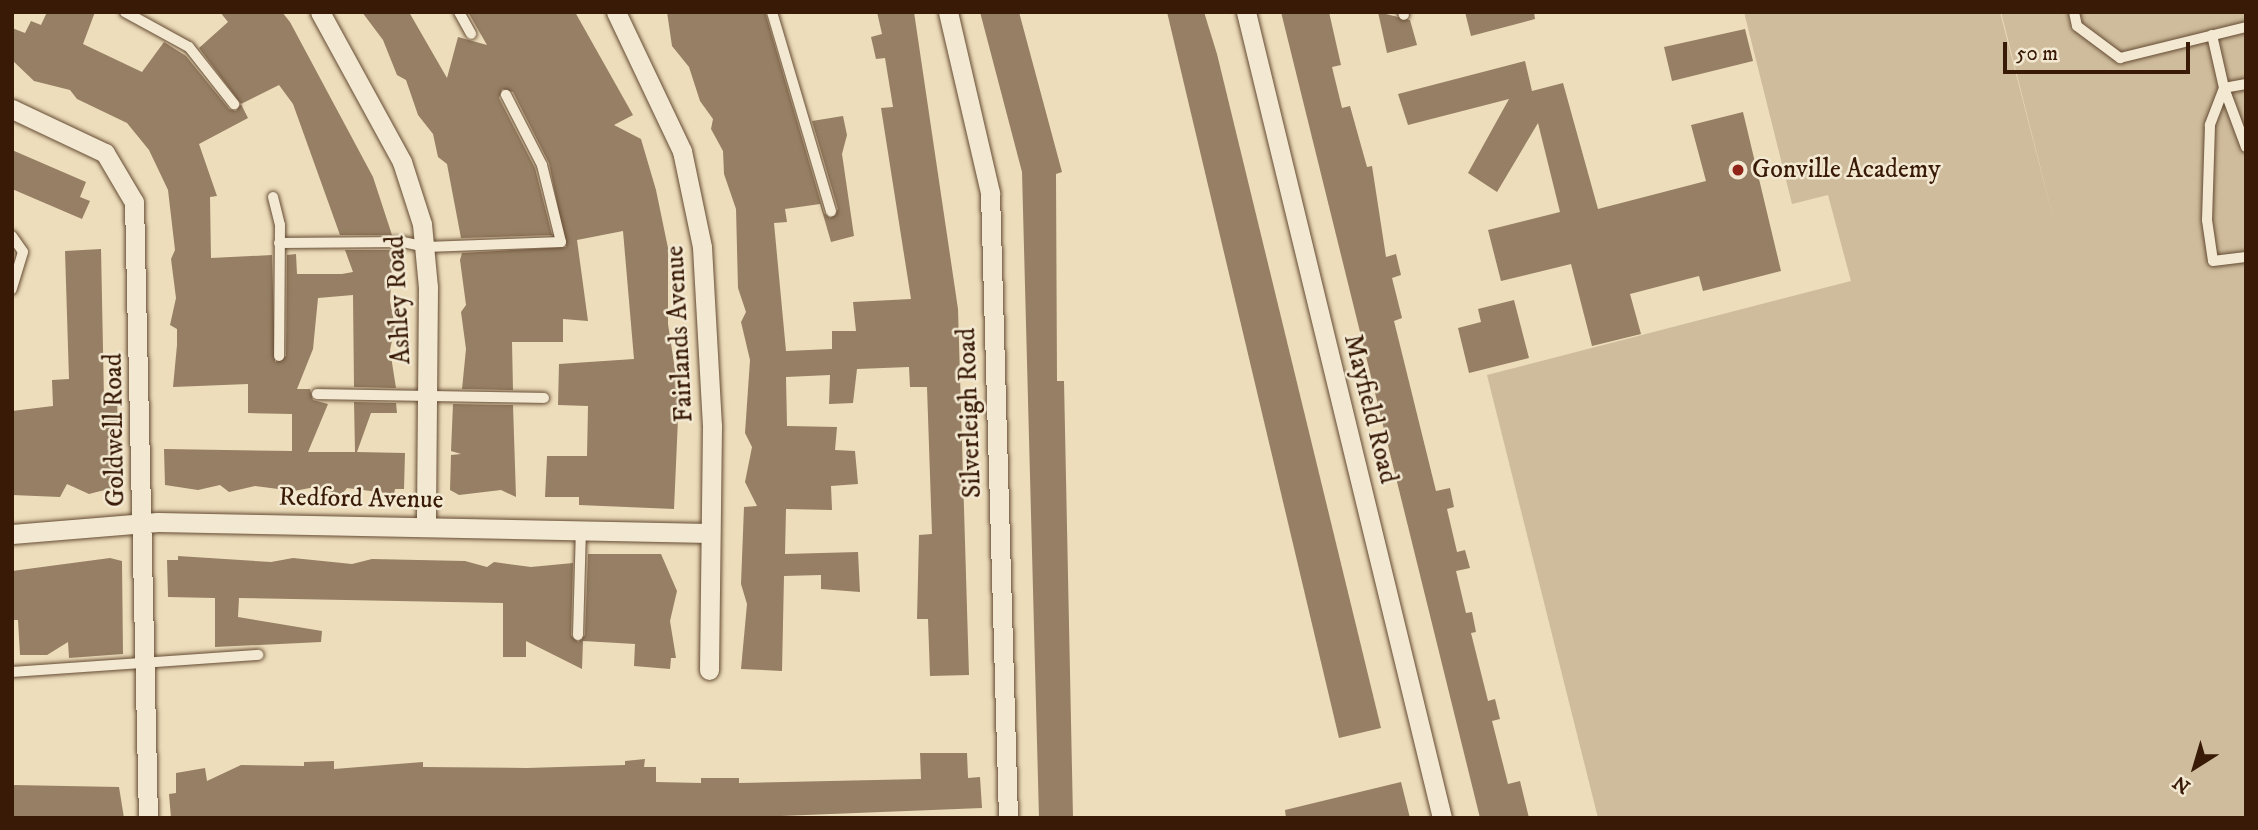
<!DOCTYPE html>
<html>
<head>
<meta charset="utf-8">
<style>
  body { margin:0 }
  #map { position:relative; width:2258px; height:830px; overflow:hidden; background:#edddbb; font-family:"IM FELL DW Pica",serif }
  div>[style] { position:absolute }
  .green>* { inset:0; background:#cebc9c }
  .building>* { inset:0; background:#967f64 }
  .roads { filter:drop-shadow(0 0 2px #654b33) drop-shadow(0 0 2px #654b33) }
  .lane>* { height:10px; margin:-5px; padding:0 5px; transform-origin:5px; border-radius:5px; background:#f3e9d3 }
  .street>* { height:19px; margin:-9.5px; padding:0 9.5px; transform-origin:9.5px; border-radius:9.5px; background:#f3e9d3 }
  .dots>* { width:19px; height:19px; translate:-50% -50%; box-sizing:border-box; border:4px solid #f3e9d3; border-radius:50% }
  span { translate:-50% -50%; white-space:nowrap; text-align:center; line-height:1.15; -webkit-text-stroke:5px #f3e9d3; paint-order:stroke }
  .poi-label { font-size:26px; color:#381a06 }
  .left { translate:0 -50%; text-align:left }
  .street-label { font-size:26px; color:#381a06 }
  .frame { position:absolute; inset:0; border:14px solid #381a06; pointer-events:none }
  .north { position:absolute; left:2160px; top:732px; width:70px; height:70px; -webkit-text-stroke:5px #f3e9d3; paint-order:stroke; rotate:217deg; font-size:19px; font-weight:700; line-height:28px; text-align:center; color:#381a06 }
  .north::after { content:''; display:block; margin:auto; width:24px; height:32px; background:#381a06; clip-path:polygon(50% 0,100% 100%,50% 72%,0 100%) }
  .scale { position:absolute; left:2003px; top:42px; width:187px; height:32px; box-sizing:border-box; border:4px solid #381a06; border-top:0; padding-left:9px; font-size:21px; line-height:24px; white-space:nowrap; color:#381a06; -webkit-text-stroke:5px #f3e9d3; paint-order:stroke }
</style>
</head>
<body>
<div id="map">
  <div class="green">
    <i style="clip-path:polygon(1744px 12px,2000px 12px,2057px 233px,2001px 12px,2246px 12px,2246px 818px,1598px 818px,1487px 375px,1851px 281px,1828px 195px,1792px 204px)"></i>
  </div>
  <div class="building">
    <i style="clip-path:polygon(47px 12px,95px 12px,83px 44px,142px 72px,164px 42px,186px 56px,229px 109px,236px 111px,241px 104px,248px 118px,199px 144px,217px 196px,210px 197px,211px 258px,272px 255px,275px 362px,286px 356px,287px 255px,296px 254px,297px 274px,342px 274px,353px 272px,345px 250px,393px 250px,390px 301px,395px 327px,390px 350px,396px 388px,354px 387px,353px 295px,318px 298px,313px 349px,297px 389px,310px 389px,313px 400px,328px 404px,308px 452px,355px 452px,354px 402px,396px 403px,397px 413px,371px 413px,357px 452px,405px 453px,404px 489px,395px 489px,394px 494px,347px 488px,341px 495px,315px 487px,294px 491px,255px 486px,229px 492px,220px 485px,198px 490px,165px 485px,164px 449px,292px 451px,292px 414px,248px 413px,248px 384px,173px 387px,177px 345px,177px 329px,170px 325px,176px 298px,171px 259px,175px 250px,168px 190px,149px 150px,127px 123px,77px 99px,70px 90px,34px 81px,12px 60px,12px 28px,25px 33px,31px 21px,41px 25px)"></i>
    <i style="clip-path:polygon(220px 12px,282px 12px,290px 22px,373px 177px,392px 235px,340px 235px,293px 104px,279px 85px,241px 104px,199px 48px,228px 22px)"></i>
    <i style="clip-path:polygon(362px 12px,409px 12px,447px 78px,458px 37px,487px 45px,468px 12px,575px 12px,633px 115px,614px 125px,641px 139px,656px 190px,668px 248px,668px 324px,679px 396px,674px 509px,579px 505px,579px 497px,545px 497px,547px 456px,587px 456px,588px 406px,558px 405px,559px 364px,634px 359px,623px 231px,577px 240px,588px 321px,563px 319px,563px 342px,512px 342px,513px 390px,462px 389px,466px 349px,461px 312px,466px 305px,460px 260px,462px 253px,566px 247px,549px 163px,513px 92px,502px 89px,499px 98px,535px 168px,552px 235px,461px 238px,447px 164px,438px 157px,433px 134px,418px 115px,406px 80px,397px 75px,383px 40px)"></i>
    <i style="clip-path:polygon(667px 12px,765px 12px,824px 213px,830px 218px,838px 209px,812px 121px,843px 116px,847px 135px,842px 154px,854px 236px,831px 242px,820px 204px,785px 209px,787px 222px,774px 223px,786px 351px,832px 349px,832px 331px,856px 331px,853px 302px,911px 299px,881px 108px,893px 107px,885px 58px,876px 59px,871px 37px,882px 34px,877px 12px,914px 12px,958px 309px,969px 675px,930px 676px,928px 619px,917px 619px,919px 535px,932px 534px,927px 387px,910px 387px,909px 367px,857px 369px,853px 403px,829px 404px,830px 375px,786px 377px,787px 426px,837px 427px,835px 450px,855px 451px,858px 484px,831px 486px,832px 510px,786px 509px,785px 554px,858px 552px,860px 592px,821px 589px,821px 575px,784px 576px,782px 671px,741px 669px,747px 604px,741px 584px,744px 507px,757px 506px,745px 482px,752px 447px,745px 433px,750px 360px,741px 322px,746px 312px,738px 288px,736px 209px,724px 174px,723px 151px,711px 129px,713px 119px,700px 101px,689px 67px,672px 46px)"></i>
    <i style="clip-path:polygon(980px 12px,1019px 12px,1062px 172px,1056px 174px,1057px 381px,1064px 381px,1073px 818px,1039px 818px,1022px 172px)"></i>
    <i style="clip-path:polygon(1167px 12px,1204px 12px,1217px 54px,1381px 728px,1339px 738px)"></i>
    <i style="clip-path:polygon(1281px 12px,1329px 12px,1341px 65px,1332px 67px,1342px 108px,1350px 106px,1367px 167px,1372px 166px,1386px 257px,1396px 254px,1401px 275px,1392px 278px,1402px 318px,1394px 321px,1436px 491px,1450px 488px,1454px 507px,1447px 509px,1457px 552px,1465px 550px,1470px 568px,1456px 571px,1466px 613px,1472px 612px,1476px 632px,1471px 633px,1488px 701px,1495px 699px,1500px 719px,1492px 721px,1508px 784px,1520px 781px,1529px 818px,1480px 818px)"></i>
    <i style="clip-path:polygon(1378px 12px,1410px 20px,1417px 45px,1387px 53px)"></i>
    <i style="clip-path:polygon(1465px 12px,1534px 12px,1535px 19px,1471px 36px)"></i>
    <i style="clip-path:polygon(1745px 29px,1753px 61px,1672px 81px,1664px 47px)"></i>
    <i style="clip-path:polygon(1525px 61px,1532px 91px,1563px 83px,1598px 209px,1706px 181px,1691px 125px,1743px 112px,1781px 271px,1703px 291px,1699px 276px,1630px 294px,1641px 334px,1592px 346px,1571px 264px,1501px 281px,1488px 230px,1560px 212px,1538px 123px,1497px 192px,1468px 173px,1509px 99px,1408px 125px,1398px 94px)"></i>
    <i style="clip-path:polygon(12px 150px,86px 182px,80px 197px,90px 201px,82px 219px,12px 189px)"></i>
    <i style="clip-path:polygon(101px 249px,104px 399px,117px 398px,120px 486px,89px 494px,67px 484px,60px 497px,12px 495px,12px 411px,53px 406px,52px 380px,69px 379px,65px 251px)"></i>
    <i style="clip-path:polygon(1514px 300px,1529px 358px,1469px 373px,1458px 328px,1481px 322px,1478px 309px)"></i>
    <i style="clip-path:polygon(453px 404px,513px 405px,516px 497px,501px 490px,459px 495px,450px 490px,451px 455px,461px 454px,451px 451px)"></i>
    <i style="clip-path:polygon(588px 554px,661px 554px,677px 591px,670px 621px,676px 658px,671px 658px,670px 669px,634px 666px,635px 644px,583px 641px,582px 669px,526px 641px,526px 657px,503px 657px,503px 603px,239px 598px,238px 617px,322px 631px,321px 642px,215px 647px,215px 598px,168px 597px,167px 560px,178px 560px,178px 556px,271px 562px,293px 558px,352px 564px,372px 559px,465px 561px,487px 567px,494px 562px,531px 567px,573px 563px,571px 635px,578px 642px,585px 635px)"></i>
    <i style="clip-path:polygon(110px 558px,122px 561px,123px 654px,69px 658px,68px 642px,47px 655px,20px 655px,18px 620px,12px 620px,12px 571px)"></i>
    <i style="clip-path:polygon(920px 753px,967px 753px,968px 778px,980px 777px,982px 808px,733px 818px,171px 818px,169px 794px,176px 793px,176px 773px,205px 768px,207px 781px,241px 765px,304px 766px,304px 762px,334px 761px,334px 769px,423px 762px,423px 767px,527px 768px,625px 765px,625px 761px,645px 759px,644px 767px,656px 767px,656px 782px,701px 783px,701px 778px,739px 778px,739px 783px,921px 779px)"></i>
    <i style="clip-path:polygon(1401px 782px,1410px 818px,1286px 818px,1285px 810px)"></i>
    <i style="clip-path:polygon(12px 785px,119px 787px,124px 818px,12px 818px)"></i>
  </div>
  <div class="roads">
    <div class="lane">
      <i style="left:125px;top:12px;width:73px;rotate:28.7deg"></i>
      <i style="left:189px;top:47px;width:73px;rotate:51.7deg"></i>
      <i style="left:459px;top:12px;width:25px;rotate:61deg"></i>
      <i style="left:772px;top:12px;width:208px;rotate:73.5deg"></i>
      <i style="left:1403px;top:12px;width:3px;rotate:72deg"></i>
      <i style="left:2074px;top:12px;width:14px;rotate:78deg"></i>
      <i style="left:2077px;top:26px;width:54px;rotate:36.7deg"></i>
      <i style="left:2120px;top:58px;width:130px;rotate:-13.8deg"></i>
      <i style="left:2212px;top:35px;width:54px;rotate:77.2deg"></i>
      <i style="left:2224px;top:88px;width:40px;rotate:111deg"></i>
      <i style="left:2210px;top:125px;width:95px;rotate:91.8deg"></i>
      <i style="left:2207px;top:220px;width:41px;rotate:81.7deg"></i>
      <i style="left:2213px;top:261px;width:33px;rotate:-7deg"></i>
      <i style="left:2246px;top:84px;width:22px;rotate:170deg"></i>
      <i style="left:2224px;top:88px;width:63px;rotate:69.6deg"></i>
      <i style="left:273px;top:197px;width:29px;rotate:76deg"></i>
      <i style="left:280px;top:225px;width:131px;rotate:90.4deg"></i>
      <i style="left:12px;top:236px;width:19px;rotate:55deg"></i>
      <i style="left:23px;top:252px;width:39px;rotate:107deg"></i>
      <i style="left:279px;top:243px;width:124px;rotate:-0.5deg"></i>
      <i style="left:403px;top:242px;width:24px;rotate:12deg"></i>
      <i style="left:426px;top:247px;width:135px;rotate:-2.1deg"></i>
      <i style="left:561px;top:242px;width:79px;rotate:-103.9deg"></i>
      <i style="left:542px;top:165px;width:79px;rotate:-117.2deg"></i>
      <i style="left:317px;top:394px;width:227px;rotate:1deg"></i>
      <i style="left:578px;top:635px;width:105px;rotate:-88.4deg"></i>
      <i style="left:13px;top:672px;width:246px;rotate:-4deg"></i>
    </div>
    <div class="street">
      <i style="left:320px;top:12px;width:171px;rotate:61.3deg"></i>
      <i style="left:402px;top:162px;width:65px;rotate:72.1deg"></i>
      <i style="left:422px;top:224px;width:63px;rotate:84.6deg"></i>
      <i style="left:428px;top:287px;width:239px;rotate:90.5deg"></i>
      <i style="left:616px;top:12px;width:154px;rotate:64.6deg"></i>
      <i style="left:682px;top:151px;width:98px;rotate:78.2deg"></i>
      <i style="left:702px;top:247px;width:179px;rotate:86.8deg"></i>
      <i style="left:712px;top:426px;width:244px;rotate:90.7deg"></i>
      <i style="left:948px;top:12px;width:186px;rotate:76.9deg"></i>
      <i style="left:990px;top:193px;width:625px;rotate:88.35deg"></i>
      <i style="left:1246px;top:12px;width:829px;rotate:76.33deg"></i>
      <i style="left:12px;top:109px;width:103px;rotate:25.3deg"></i>
      <i style="left:105px;top:153px;width:57px;rotate:59.4deg"></i>
      <i style="left:134px;top:202px;width:616px;rotate:88.7deg"></i>
      <i style="left:12px;top:534px;width:146px;rotate:-4.7deg"></i>
      <i style="left:158px;top:522px;width:552px;rotate:1.14deg"></i>
    </div>
  </div>
  <div class="dots">
    <i style="left:1738px;top:170px;background:#8f2418"></i>
  </div>
  <div class="poi-label">
    <span class="left" style="left:1752px;top:170px">Gonville Academy</span>
  </div>
  <div class="street-label">
    <span style="left:399px;top:300px;rotate:-93deg">Ashley Road</span>
    <span style="left:680px;top:334px;rotate:-93deg">Fairlands Avenue</span>
    <span style="left:1370px;top:409px;rotate:76deg">Mayfield Road</span>
    <span style="left:970px;top:413px;rotate:-92deg">Silverleigh Road</span>
    <span style="left:115px;top:430px;rotate:-91deg">Goldwell Road</span>
    <span style="left:361px;top:499px;rotate:1deg">Redford Avenue</span>
  </div>
  <div class="frame"></div>
  <div class="north">N</div>
  <div class="scale">50 m</div>
</div>
</body>
</html>
